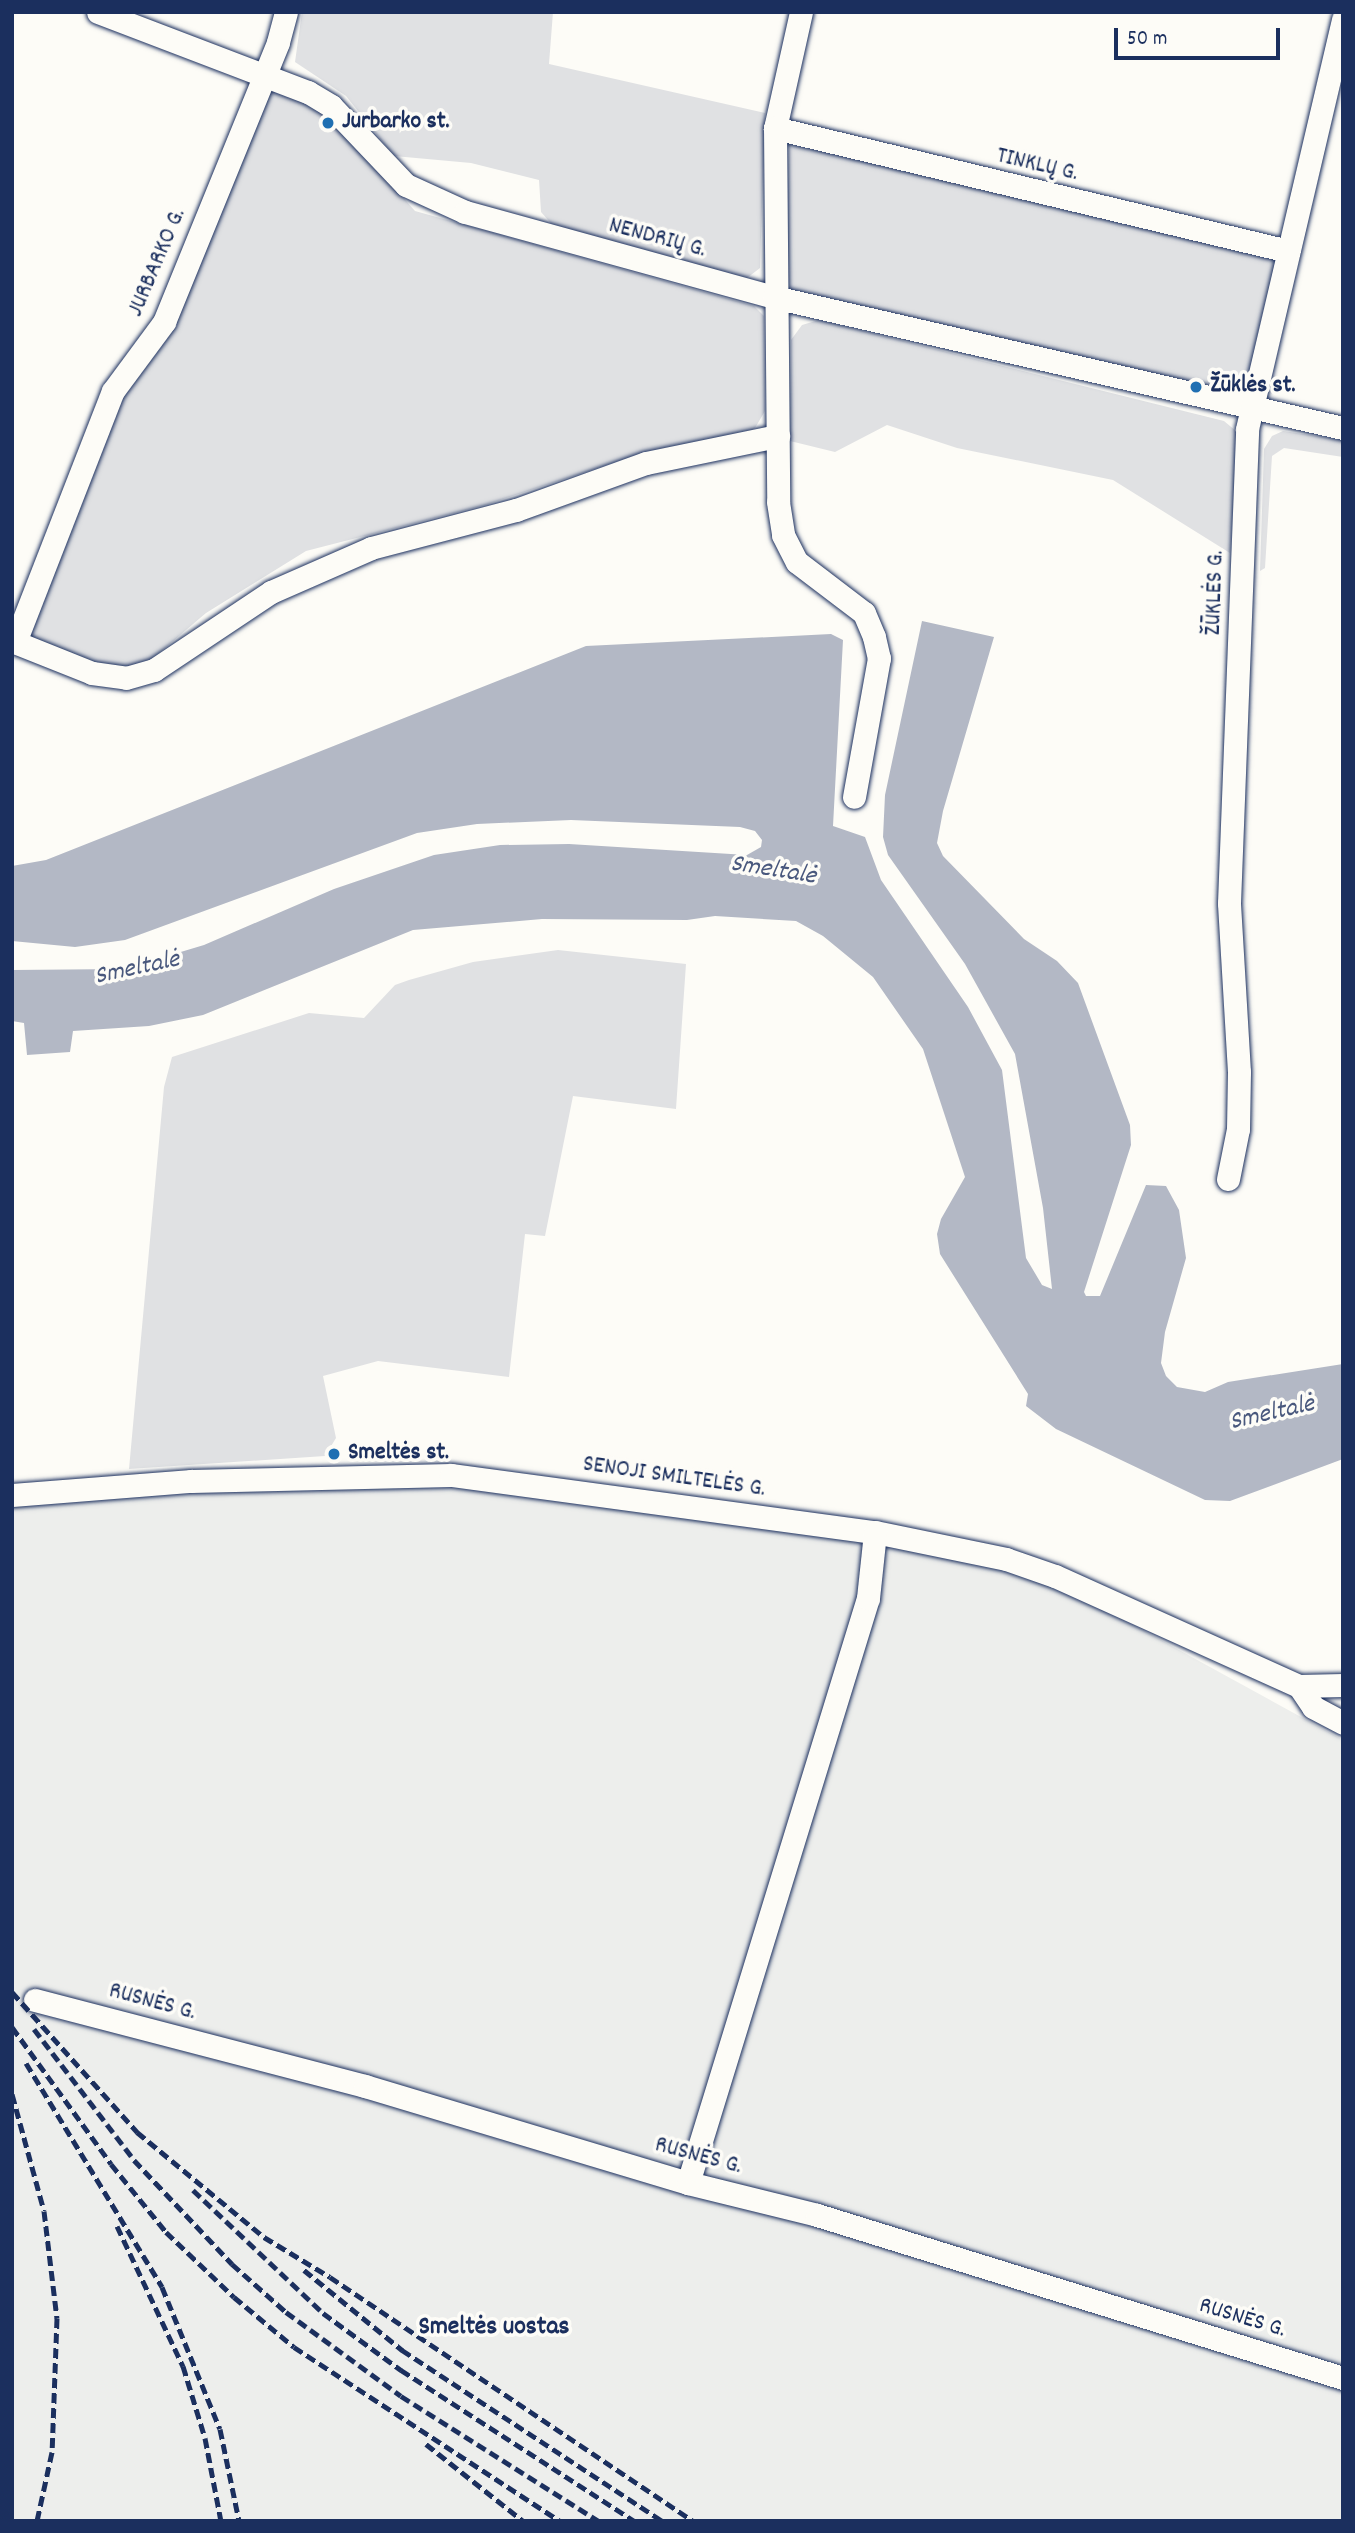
<!DOCTYPE html>
<html>
<head>
<meta charset="utf-8">
<style>
  body { margin:0 }
  #map { position:relative; width:1355px; height:2533px; overflow:hidden; background:#fdfcf7; font-family:Dekko,sans-serif }
  div>[style] { position:absolute }
  .built>* { inset:0; background:#edeeec }
  .green>* { inset:0; background:#e0e1e3 }
  .water>* { inset:0; background:#b3b8c5 }
  .roads { filter:drop-shadow(0 0 2px #1b2f5e) drop-shadow(0 0 2px #1b2f5e) }
  .minor>* { height:23px; margin:-11.5px; padding:0 11.5px; transform-origin:11.5px; border-radius:11.5px; background:#fdfcf7 }
  .rail>* { height:5px; margin-top:-2.5px; transform-origin:0; background:repeating-linear-gradient(90deg,#1b2f5e 0 10px,transparent 0 15px) }
  .dots>* { width:19px; height:19px; translate:-50% -50%; box-sizing:border-box; border:4px solid #fdfcf7; border-radius:50% }
  span { translate:-50% -50%; white-space:nowrap; text-align:center; line-height:1.15; -webkit-text-stroke:7px #fdfcf7; paint-order:stroke }
  .poi-label { font-size:24px; color:#1b2f5e; font-weight:700 }
  .left { translate:0 -50%; text-align:left }
  .street-label { font-size:24px; color:#1b2f5e }
  .water-label { font-size:26px; color:#49587d; font-style:italic }
  .neighbourhood-label { font-size:26px; color:#1b2f5e; font-weight:700 }
  .frame { position:absolute; inset:0; border:14px solid #1b2f5e; pointer-events:none }
  .scale { position:absolute; left:1114px; top:28px; width:166px; height:32px; box-sizing:border-box; border:4px solid #1b2f5e; border-top:0; padding-left:9px; font-size:21px; line-height:24px; white-space:nowrap; color:#1b2f5e; -webkit-text-stroke:5px #fdfcf7; paint-order:stroke }
</style>
</head>
<body>
<div id="map">
  <div class="built">
    <i style="clip-path:polygon(449px 1484px,828px 1534px,1001px 1568px,1086px 1599px,1343px 1740px,1343px 2521px,12px 2521px,12px 1504px,188px 1490px)"></i>
  </div>
  <div class="green">
    <i style="clip-path:polygon(302px 12px,553px 12px,549px 64px,765px 113px,760px 268px,747px 278px,555px 228px,541px 212px,539px 180px,471px 163px,394px 156px,346px 96px,295px 62px)"></i>
    <i style="clip-path:polygon(272px 91px,314px 106px,335px 120px,415px 211px,754px 306px,764px 316px,765px 411px,755px 428px,744px 435px,637px 455px,485px 505px,306px 551px,206px 613px,139px 670px,96px 668px,25px 639px,125px 389px,262px 97px)"></i>
    <i style="clip-path:polygon(789px 144px,1267px 253px,1278px 260px,1249px 379px,1233px 394px,792px 290px,786px 280px)"></i>
    <i style="clip-path:polygon(819px 320px,1224px 421px,1236px 431px,1237px 446px,1230px 553px,1113px 480px,957px 448px,887px 425px,835px 452px,790px 441px,791px 340px,802px 325px)"></i>
    <i style="clip-path:polygon(1283px 431px,1343px 440px,1343px 457px,1284px 448px,1272px 456px,1265px 568px,1260px 571px,1264px 449px,1272px 436px)"></i>
    <i style="clip-path:polygon(558px 950px,686px 964px,676px 1109px,573px 1096px,545px 1236px,525px 1234px,509px 1377px,378px 1361px,323px 1376px,336px 1438px,325px 1456px,129px 1469px,164px 1087px,172px 1057px,309px 1013px,364px 1018px,395px 985px,409px 980px,473px 962px)"></i>
  </div>
  <div class="water">
    <i style="clip-path:polygon(922px 621px,994px 637px,943px 811px,937px 843px,943px 856px,1024px 939px,1057px 961px,1078px 983px,1130px 1125px,1131px 1145px,1084px 1292px,1086px 1296px,1100px 1296px,1146px 1185px,1166px 1186px,1179px 1210px,1186px 1258px,1165px 1332px,1161px 1363px,1166px 1376px,1177px 1387px,1205px 1392px,1228px 1382px,1343px 1364px,1343px 1459px,1230px 1501px,1205px 1500px,1056px 1429px,1026px 1406px,1028px 1394px,940px 1254px,937px 1234px,941px 1219px,965px 1177px,923px 1049px,873px 977px,823px 936px,796px 921px,715px 916px,687px 920px,542px 919px,413px 930px,203px 1015px,149px 1026px,73px 1031px,70px 1052px,27px 1055px,24px 1023px,12px 1021px,12px 970px,124px 969px,204px 945px,334px 889px,434px 855px,500px 845px,569px 844px,747px 855px,761px 847px,762px 840px,755px 831px,740px 827px,571px 820px,477px 824px,417px 833px,125px 940px,75px 947px,12px 941px,12px 866px,46px 860px,586px 646px,831px 634px,843px 640px,833px 826px,865px 837px,881px 880px,968px 1007px,1002px 1070px,1026px 1258px,1042px 1285px,1052px 1289px,1043px 1208px,1015px 1054px,965px 964px,888px 855px,883px 837px,885px 795px)"></i>
  </div>
  <div class="roads">
    <div class="minor">
      <i style="left:98px;top:12px;width:225px;rotate:20.9deg"></i>
      <i style="left:308px;top:92px;width:27px;rotate:31deg"></i>
      <i style="left:331px;top:106px;width:109px;rotate:46.5deg"></i>
      <i style="left:406px;top:185px;width:65px;rotate:24.6deg"></i>
      <i style="left:465px;top:212px;width:320px;rotate:15.4deg"></i>
      <i style="left:774px;top:297px;width:584px;rotate:12.97deg"></i>
      <i style="left:801px;top:12px;width:119px;rotate:102.6deg"></i>
      <i style="left:775px;top:128px;width:374px;rotate:89.5deg"></i>
      <i style="left:778px;top:502px;width:33px;rotate:81deg"></i>
      <i style="left:783px;top:535px;width:30px;rotate:63deg"></i>
      <i style="left:797px;top:562px;width:84px;rotate:37.3deg"></i>
      <i style="left:864px;top:613px;width:26px;rotate:67deg"></i>
      <i style="left:874px;top:637px;width:22px;rotate:77deg"></i>
      <i style="left:879px;top:658px;width:141px;rotate:100.2deg"></i>
      <i style="left:775px;top:128px;width:528px;rotate:13.48deg"></i>
      <i style="left:12px;top:641px;width:86px;rotate:21.8deg"></i>
      <i style="left:92px;top:673px;width:34px;rotate:8deg"></i>
      <i style="left:126px;top:678px;width:29px;rotate:-16deg"></i>
      <i style="left:154px;top:670px;width:141px;rotate:-33.7deg"></i>
      <i style="left:271px;top:592px;width:109px;rotate:-23.7deg"></i>
      <i style="left:371px;top:548px;width:150px;rotate:-14.7deg"></i>
      <i style="left:516px;top:510px;width:138px;rotate:-19.9deg"></i>
      <i style="left:646px;top:463px;width:135px;rotate:-11.6deg"></i>
      <i style="left:15px;top:642px;width:269px;rotate:-68.7deg"></i>
      <i style="left:113px;top:391px;width:86px;rotate:-53.5deg"></i>
      <i style="left:164px;top:322px;width:302px;rotate:-67.8deg"></i>
      <i style="left:278px;top:42px;width:31px;rotate:-75deg"></i>
      <i style="left:1228px;top:1179px;width:51px;rotate:-78.7deg"></i>
      <i style="left:1238px;top:1129px;width:57px;rotate:-89deg"></i>
      <i style="left:1239px;top:1072px;width:169px;rotate:-93.4deg"></i>
      <i style="left:1229px;top:903px;width:474px;rotate:-87.8deg"></i>
      <i style="left:1247px;top:429px;width:421px;rotate:-76.8deg"></i>
      <i style="left:12px;top:1495px;width:180px;rotate:-4.5deg"></i>
      <i style="left:191px;top:1481px;width:260px;rotate:-1.3deg"></i>
      <i style="left:451px;top:1475px;width:428px;rotate:7.7deg"></i>
      <i style="left:875px;top:1532px;width:134px;rotate:11.6deg"></i>
      <i style="left:1006px;top:1559px;width:52px;rotate:19.1deg"></i>
      <i style="left:1055px;top:1576px;width:268px;rotate:24.3deg"></i>
      <i style="left:1299px;top:1686px;width:44px;rotate:-1.3deg"></i>
      <i style="left:1299px;top:1686px;width:25px;rotate:56deg"></i>
      <i style="left:1313px;top:1707px;width:34px;rotate:28deg"></i>
      <i style="left:35px;top:2000px;width:341px;rotate:14.6deg"></i>
      <i style="left:365px;top:2086px;width:337px;rotate:16.7deg"></i>
      <i style="left:688px;top:2183px;width:133px;rotate:13.9deg"></i>
      <i style="left:817px;top:2215px;width:551px;rotate:17.22deg"></i>
      <i style="left:688px;top:2183px;width:612px;rotate:-72.9deg"></i>
      <i style="left:868px;top:1598px;width:66px;rotate:-83.9deg"></i>
    </div>
  </div>
  <div class="rail">
    <i style="left:12px;top:1992px;width:188px;rotate:48.2deg"></i>
    <i style="left:137px;top:2132px;width:165px;rotate:39.6deg"></i>
    <i style="left:264px;top:2237px;width:77px;rotate:31.2deg"></i>
    <i style="left:330px;top:2277px;width:437px;rotate:33.9deg"></i>
    <i style="left:12px;top:2027px;width:169px;rotate:54.1deg"></i>
    <i style="left:111px;top:2164px;width:87px;rotate:51deg"></i>
    <i style="left:166px;top:2232px;width:94px;rotate:43.7deg"></i>
    <i style="left:234px;top:2297px;width:78px;rotate:39.8deg"></i>
    <i style="left:294px;top:2347px;width:318px;rotate:33.2deg"></i>
    <i style="left:34px;top:2029px;width:165px;rotate:52.6deg"></i>
    <i style="left:134px;top:2160px;width:143px;rotate:46.7deg"></i>
    <i style="left:232px;top:2264px;width:72px;rotate:41.6deg"></i>
    <i style="left:286px;top:2312px;width:142px;rotate:36.1deg"></i>
    <i style="left:401px;top:2396px;width:234px;rotate:32.3deg"></i>
    <i style="left:26px;top:2063px;width:262px;rotate:58.7deg"></i>
    <i style="left:162px;top:2287px;width:153px;rotate:67.8deg"></i>
    <i style="left:220px;top:2429px;width:94px;rotate:78.3deg"></i>
    <i style="left:12px;top:2094px;width:121px;rotate:74.7deg"></i>
    <i style="left:44px;top:2211px;width:108px;rotate:83.1deg"></i>
    <i style="left:57px;top:2318px;width:134px;rotate:92.1deg"></i>
    <i style="left:52px;top:2452px;width:71px;rotate:102.3deg"></i>
    <i style="left:193px;top:2190px;width:179px;rotate:43.4deg"></i>
    <i style="left:323px;top:2313px;width:97px;rotate:36.2deg"></i>
    <i style="left:401px;top:2370px;width:278px;rotate:32.9deg"></i>
    <i style="left:117px;top:2226px;width:155px;rotate:64.8deg"></i>
    <i style="left:183px;top:2366px;width:75px;rotate:73deg"></i>
    <i style="left:205px;top:2438px;width:85px;rotate:79.1deg"></i>
    <i style="left:304px;top:2270px;width:127px;rotate:39.2deg"></i>
    <i style="left:402px;top:2350px;width:311px;rotate:33.3deg"></i>
    <i style="left:426px;top:2444px;width:124px;rotate:38.4deg"></i>
  </div>
  <div class="dots">
    <i style="left:328px;top:123px;background:#1f6fb2"></i>
    <i style="left:1196px;top:387px;background:#1f6fb2"></i>
    <i style="left:334px;top:1454px;background:#1f6fb2"></i>
  </div>
  <div class="poi-label">
    <span class="left" style="left:342px;top:123px">Jurbarko st.</span>
    <span class="left" style="left:1210px;top:387px">Žūklės st.</span>
    <span class="left" style="left:348px;top:1454px">Smeltės st.</span>
  </div>
  <div class="street-label">
    <span style="left:1037px;top:166px;rotate:13deg">TINKLŲ G.</span>
    <span style="left:657px;top:239px;rotate:15deg">NENDRIŲ G.</span>
    <span style="left:158px;top:263px;rotate:-67deg">JURBARKO G.</span>
    <span style="left:1216px;top:593px;rotate:-88deg">ŽŪKLĖS G.</span>
    <span style="left:674px;top:1478px;rotate:8deg">SENOJI SMILTELĖS G.</span>
    <span style="left:152px;top:2003px;rotate:15deg">RUSNĖS G.</span>
    <span style="left:698px;top:2157px;rotate:15deg">RUSNĖS G.</span>
    <span style="left:1242px;top:2319px;rotate:17deg">RUSNĖS G.</span>
  </div>
  <div class="water-label">
    <span style="left:773px;top:871px;rotate:9deg">Smeltalė</span>
    <span style="left:137px;top:969px;rotate:-12deg">Smeltalė</span>
    <span style="left:1272px;top:1414px;rotate:-13deg">Smeltalė</span>
  </div>
  <div class="neighbourhood-label">
    <span style="left:494px;top:2328px">Smeltės uostas</span>
  </div>
  <div class="frame"></div>
  <div class="scale">50 m</div>
</div>
</body>
</html>
